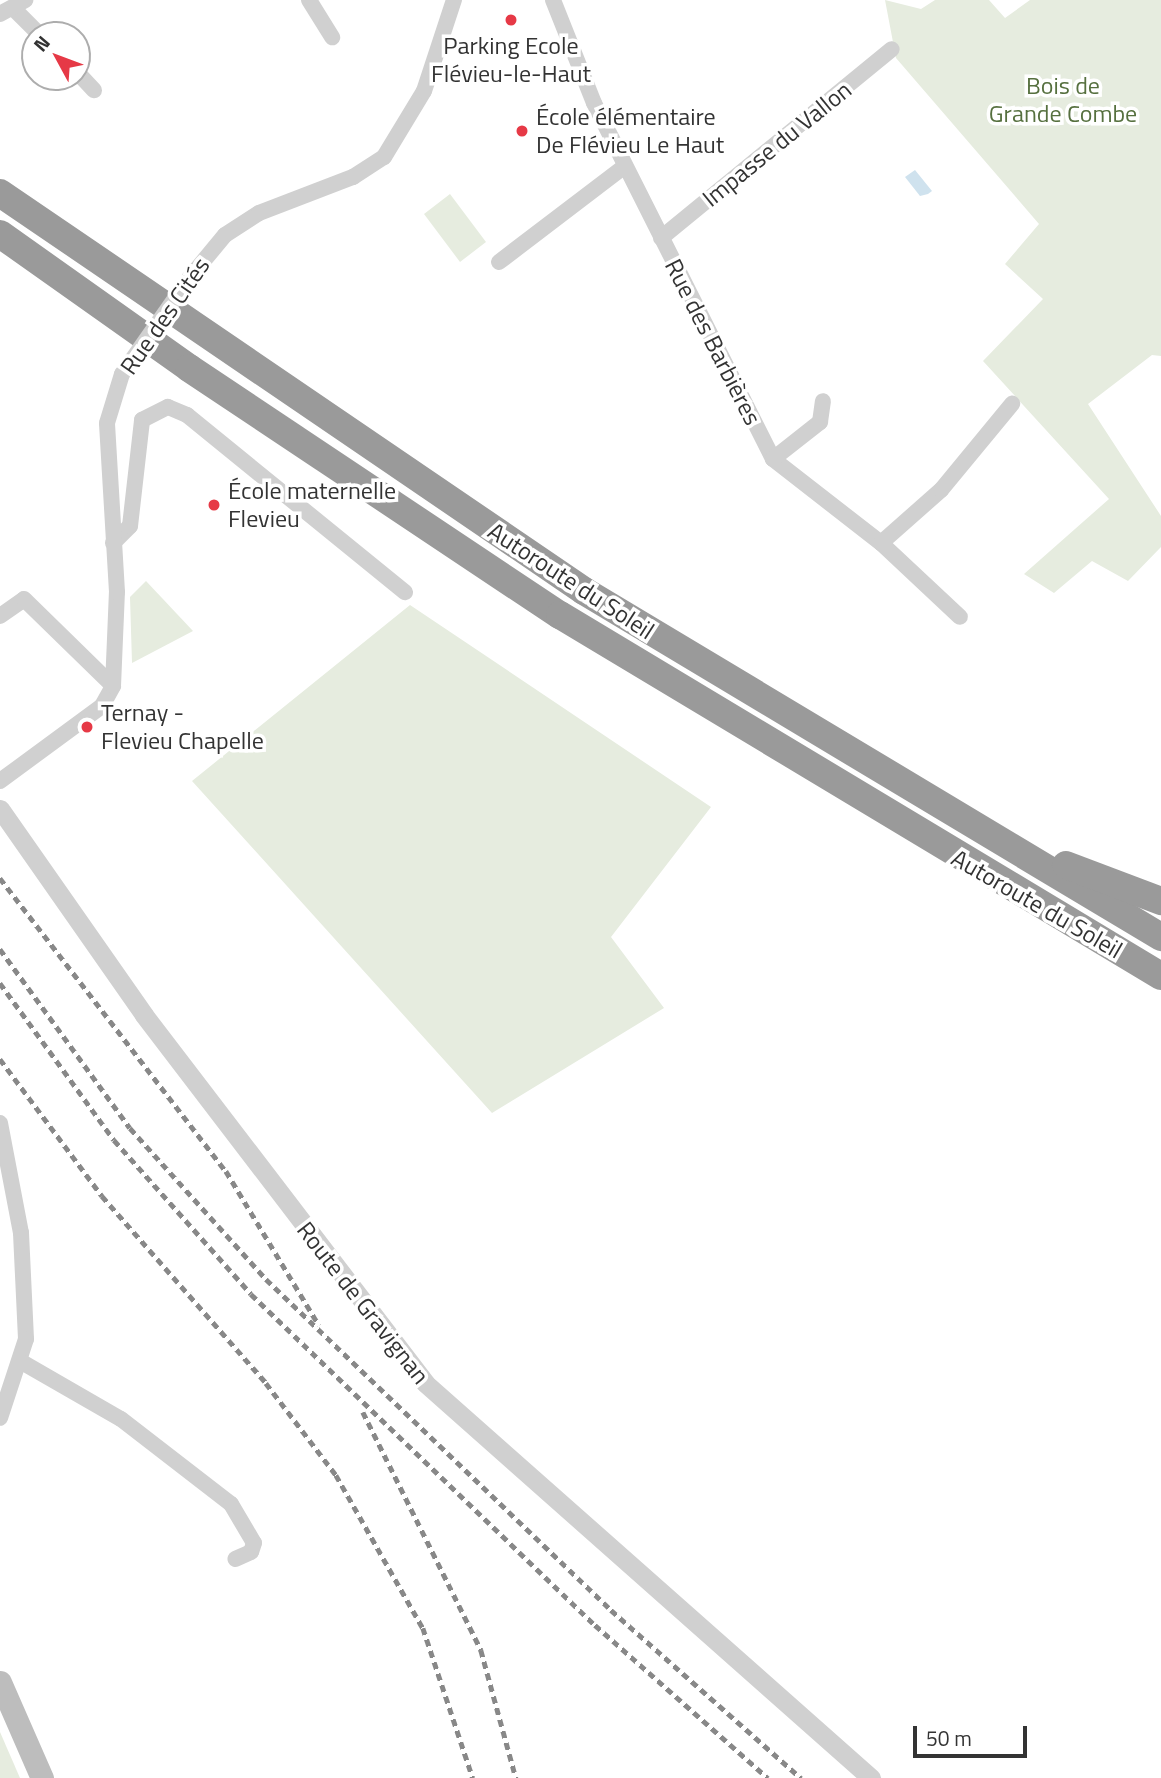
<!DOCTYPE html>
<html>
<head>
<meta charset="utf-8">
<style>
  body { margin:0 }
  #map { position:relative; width:1161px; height:1778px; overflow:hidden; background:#fff; font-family:"Titillium Web",sans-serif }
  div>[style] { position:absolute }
  .green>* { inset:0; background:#e6ecdf }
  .water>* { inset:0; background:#cfe2ee }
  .minor>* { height:16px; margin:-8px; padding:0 8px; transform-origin:8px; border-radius:8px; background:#d0d0d0 }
  .tertiary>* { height:19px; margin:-9.5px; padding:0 9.5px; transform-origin:9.5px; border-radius:9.5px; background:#d0d0d0 }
  .secondary>* { height:23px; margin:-11.5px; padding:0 11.5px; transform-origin:11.5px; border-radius:11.5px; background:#bdbdbd }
  .motorway>* { height:28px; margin:-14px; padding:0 14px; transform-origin:14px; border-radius:14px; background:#9a9a9a }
  .rail>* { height:4.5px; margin-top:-2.25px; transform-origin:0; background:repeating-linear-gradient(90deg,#888 0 7px,transparent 0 12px) }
  .minor-bridge>* { height:16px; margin:-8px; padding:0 8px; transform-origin:8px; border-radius:8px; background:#d0d0d0 }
  .dots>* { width:19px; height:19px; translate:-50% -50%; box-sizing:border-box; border:4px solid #fff; border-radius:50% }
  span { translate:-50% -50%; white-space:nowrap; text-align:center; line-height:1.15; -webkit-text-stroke:7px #fff; paint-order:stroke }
  .poi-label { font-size:24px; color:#333 }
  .left { translate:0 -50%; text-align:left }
  .park-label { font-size:24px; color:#56703f }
  .street-label { font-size:24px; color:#333 }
  .north { position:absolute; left:21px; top:21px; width:70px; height:70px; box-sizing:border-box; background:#fff; border:2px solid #adadad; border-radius:50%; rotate:311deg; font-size:19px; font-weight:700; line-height:28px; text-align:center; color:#333 }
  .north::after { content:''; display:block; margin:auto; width:24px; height:32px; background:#e63946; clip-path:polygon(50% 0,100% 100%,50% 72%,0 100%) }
  .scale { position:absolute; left:913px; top:1726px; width:114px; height:32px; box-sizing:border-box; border:4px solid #333; border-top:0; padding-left:9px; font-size:21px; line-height:24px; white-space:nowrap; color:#333; -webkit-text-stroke:5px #fff; paint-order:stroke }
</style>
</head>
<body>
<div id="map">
  <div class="green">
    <i style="clip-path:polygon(885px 0,921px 9px,935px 0,989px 0,1005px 18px,1030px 0,1161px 0,1161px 356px,1152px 355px,1088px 404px,1161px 516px,1161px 547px,1128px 581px,1092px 561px,1054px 593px,1024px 574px,1109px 499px,983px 361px,1043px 299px,1005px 264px,1039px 224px,896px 58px)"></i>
    <i style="clip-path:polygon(450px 194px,486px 242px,460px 262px,424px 214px)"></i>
    <i style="clip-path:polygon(146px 581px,193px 631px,132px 663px,130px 597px)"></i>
    <i style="clip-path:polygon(410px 605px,711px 807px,611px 937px,664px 1008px,492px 1113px,192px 781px)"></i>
    <i style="clip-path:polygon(0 1732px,20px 1778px,0 1778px)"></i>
  </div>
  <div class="water">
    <i style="clip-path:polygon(915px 170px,932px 191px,928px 194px,920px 196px,905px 177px)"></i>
  </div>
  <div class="minor">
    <i style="left:309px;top:0;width:44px;rotate:58.1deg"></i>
    <i style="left:553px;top:0;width:111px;rotate:68.3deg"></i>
    <i style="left:594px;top:103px;width:398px;rotate:63.3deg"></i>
    <i style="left:773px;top:459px;width:137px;rotate:37.9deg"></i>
    <i style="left:881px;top:543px;width:108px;rotate:43.1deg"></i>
    <i style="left:13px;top:8px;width:38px;rotate:45deg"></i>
    <i style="left:0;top:14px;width:29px;rotate:-29deg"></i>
    <i style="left:77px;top:72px;width:25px;rotate:47deg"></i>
    <i style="left:661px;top:238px;width:298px;rotate:-39.3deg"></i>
    <i style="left:499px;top:262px;width:158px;rotate:-37.3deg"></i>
    <i style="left:191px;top:276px;width:53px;rotate:-50.3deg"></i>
    <i style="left:225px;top:235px;width:40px;rotate:-32.9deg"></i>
    <i style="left:259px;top:213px;width:101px;rotate:-21deg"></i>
    <i style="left:353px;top:177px;width:37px;rotate:-33deg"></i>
    <i style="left:384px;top:157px;width:77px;rotate:-58.8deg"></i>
    <i style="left:424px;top:91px;width:96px;rotate:-71.8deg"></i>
    <i style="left:773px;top:459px;width:60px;rotate:-38.2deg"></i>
    <i style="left:820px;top:422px;width:21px;rotate:-82deg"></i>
    <i style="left:113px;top:543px;width:24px;rotate:-45deg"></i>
    <i style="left:130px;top:526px;width:107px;rotate:-83.5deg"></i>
    <i style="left:142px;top:420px;width:29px;rotate:-27deg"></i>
    <i style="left:168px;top:407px;width:21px;rotate:23deg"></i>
    <i style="left:187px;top:415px;width:281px;rotate:39.1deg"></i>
    <i style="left:881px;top:543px;width:80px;rotate:-41.5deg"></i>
    <i style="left:941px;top:490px;width:112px;rotate:-50.5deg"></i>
    <i style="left:0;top:616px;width:29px;rotate:-35deg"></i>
    <i style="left:24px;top:599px;width:124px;rotate:44.3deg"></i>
    <i style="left:0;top:781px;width:127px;rotate:-36.3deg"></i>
    <i style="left:102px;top:706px;width:23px;rotate:-61deg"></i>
    <i style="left:113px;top:686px;width:94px;rotate:-87.6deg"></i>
    <i style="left:117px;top:592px;width:169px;rotate:-93.4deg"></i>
    <i style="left:107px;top:423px;width:51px;rotate:-73deg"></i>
    <i style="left:0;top:1123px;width:112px;rotate:79.2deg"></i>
    <i style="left:21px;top:1233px;width:106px;rotate:87.3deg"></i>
    <i style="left:26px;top:1339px;width:83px;rotate:108.2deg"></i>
    <i style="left:20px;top:1361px;width:116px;rotate:29.9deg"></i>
    <i style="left:121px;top:1419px;width:139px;rotate:37.7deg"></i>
    <i style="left:231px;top:1504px;width:45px;rotate:59.5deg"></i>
    <i style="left:254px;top:1543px;width:9px;rotate:108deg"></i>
    <i style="left:251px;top:1552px;width:17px;rotate:156deg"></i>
  </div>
  <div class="tertiary">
    <i style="left:0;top:809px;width:251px;rotate:55deg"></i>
    <i style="left:144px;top:1015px;width:463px;rotate:52.6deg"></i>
    <i style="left:425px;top:1383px;width:596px;rotate:41.53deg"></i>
  </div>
  <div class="secondary">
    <i style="left:0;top:1682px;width:105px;rotate:66.4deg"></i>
  </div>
  <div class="motorway">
    <i style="left:0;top:193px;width:707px;rotate:34.27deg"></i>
    <i style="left:584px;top:591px;width:673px;rotate:30.95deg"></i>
    <i style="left:0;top:234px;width:232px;rotate:35.3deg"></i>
    <i style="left:189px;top:368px;width:446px;rotate:33.7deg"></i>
    <i style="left:560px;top:615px;width:701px;rotate:30.99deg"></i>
    <i style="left:1066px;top:865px;width:102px;rotate:20.8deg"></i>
  </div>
  <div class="rail">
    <i style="left:0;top:878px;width:370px;rotate:52.4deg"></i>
    <i style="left:226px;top:1171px;width:180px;rotate:58.9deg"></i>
    <i style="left:0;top:949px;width:221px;rotate:54deg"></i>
    <i style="left:130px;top:1128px;width:203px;rotate:48deg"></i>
    <i style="left:266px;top:1279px;width:478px;rotate:43.8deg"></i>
    <i style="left:611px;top:1610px;width:254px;rotate:41.5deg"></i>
    <i style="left:0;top:983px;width:194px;rotate:54deg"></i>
    <i style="left:114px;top:1140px;width:206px;rotate:48.3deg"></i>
    <i style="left:251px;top:1294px;width:477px;rotate:43.9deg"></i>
    <i style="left:595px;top:1625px;width:231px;rotate:41.5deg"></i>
    <i style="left:0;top:1059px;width:171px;rotate:53.3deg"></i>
    <i style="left:102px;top:1196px;width:249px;rotate:48.7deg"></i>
    <i style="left:266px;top:1383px;width:116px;rotate:52.7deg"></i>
    <i style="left:336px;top:1475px;width:176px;rotate:60.4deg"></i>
    <i style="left:423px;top:1628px;width:158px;rotate:71.6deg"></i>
    <i style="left:363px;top:1412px;width:266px;rotate:63.6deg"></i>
    <i style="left:481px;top:1650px;width:133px;rotate:74.7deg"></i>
  </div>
  <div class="minor-bridge">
    <i style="left:122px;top:374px;width:120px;rotate:-54.9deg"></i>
  </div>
  <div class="dots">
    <i style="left:511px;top:20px;background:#e63946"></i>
    <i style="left:522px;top:131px;background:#e63946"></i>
    <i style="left:214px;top:505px;background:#e63946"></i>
    <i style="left:87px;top:727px;background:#e63946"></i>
  </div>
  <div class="poi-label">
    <span style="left:511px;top:60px">Parking Ecole<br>Flévieu-le-Haut</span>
    <span class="left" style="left:536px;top:131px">École élémentaire<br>De Flévieu Le Haut</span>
    <span class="left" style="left:228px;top:505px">École maternelle<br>Flevieu</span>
    <span class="left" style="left:101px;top:727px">Ternay -<br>Flevieu Chapelle</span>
  </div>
  <div class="park-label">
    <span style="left:1063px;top:100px">Bois de<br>Grande Combe</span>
  </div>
  <div class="street-label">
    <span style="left:777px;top:144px;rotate:-39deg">Impasse du Vallon</span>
    <span style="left:165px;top:316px;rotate:-55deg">Rue des Cités</span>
    <span style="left:713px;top:342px;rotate:63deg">Rue des Barbières</span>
    <span style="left:571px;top:581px;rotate:33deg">Autoroute du Soleil</span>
    <span style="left:1037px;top:904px;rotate:30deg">Autoroute du Soleil</span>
    <span style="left:363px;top:1303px;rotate:52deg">Route de Gravignan</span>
  </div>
  <div class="north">N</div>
  <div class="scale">50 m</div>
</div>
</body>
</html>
